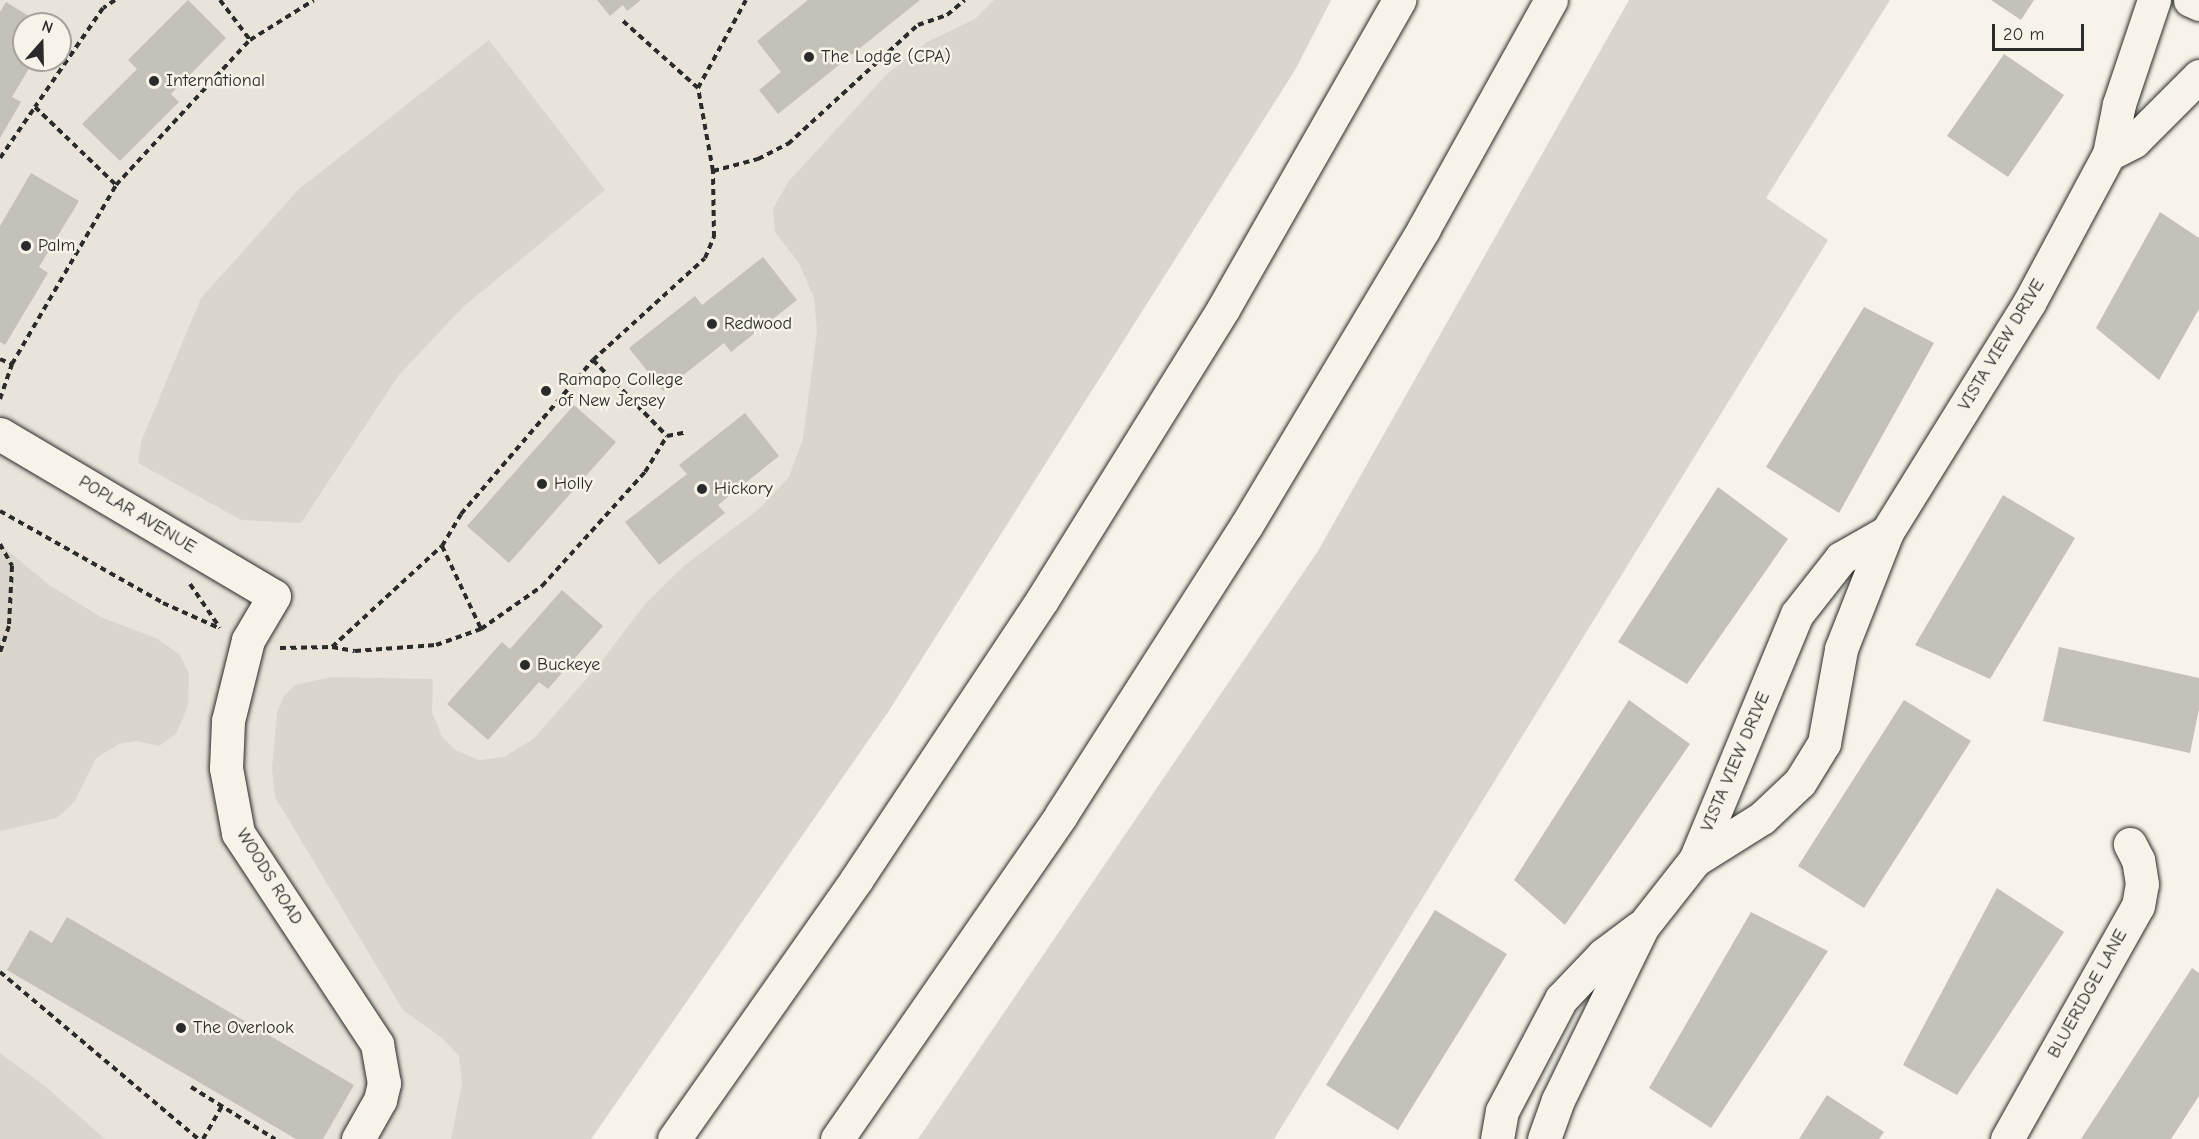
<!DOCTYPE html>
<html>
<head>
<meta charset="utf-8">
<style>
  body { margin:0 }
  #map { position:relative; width:2199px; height:1139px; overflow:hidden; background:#f7f3e8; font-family:"Comic Neue",sans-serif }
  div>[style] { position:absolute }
  .built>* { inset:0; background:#e8e4da }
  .green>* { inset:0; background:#dad6cc }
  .building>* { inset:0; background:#c4c1b9 }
  .path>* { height:4px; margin-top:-2px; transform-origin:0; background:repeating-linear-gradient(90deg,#2b2b2b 0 6px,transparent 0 10.5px) }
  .roads { filter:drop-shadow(0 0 2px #2b2b2b) drop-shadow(0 0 2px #2b2b2b) }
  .minor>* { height:33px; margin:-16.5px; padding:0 16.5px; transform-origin:16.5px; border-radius:16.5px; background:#f7f3e8 }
  .motorway>* { height:33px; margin:-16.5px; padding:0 16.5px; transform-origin:16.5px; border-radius:16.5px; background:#f7f3e8 }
  .dots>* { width:16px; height:16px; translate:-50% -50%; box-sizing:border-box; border:3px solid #f7f3e8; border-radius:50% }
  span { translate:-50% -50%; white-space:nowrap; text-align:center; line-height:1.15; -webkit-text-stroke:5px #f7f3e8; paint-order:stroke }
  .poi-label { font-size:18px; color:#2b2b2b }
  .left { translate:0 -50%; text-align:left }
  .street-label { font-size:18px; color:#2b2b2b }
  .north { position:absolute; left:12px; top:12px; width:60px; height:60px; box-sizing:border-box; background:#f7f3e8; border:2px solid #a5a39c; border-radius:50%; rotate:20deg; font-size:16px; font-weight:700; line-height:24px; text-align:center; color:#2b2b2b }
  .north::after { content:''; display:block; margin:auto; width:21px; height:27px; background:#2b2b2b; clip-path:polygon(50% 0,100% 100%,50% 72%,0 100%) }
  .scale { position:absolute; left:1992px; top:24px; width:92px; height:27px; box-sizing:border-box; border:3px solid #2b2b2b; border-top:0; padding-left:8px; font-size:18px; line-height:21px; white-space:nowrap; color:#2b2b2b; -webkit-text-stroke:4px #f7f3e8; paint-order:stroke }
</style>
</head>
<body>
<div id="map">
  <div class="built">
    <i style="clip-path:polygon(evenodd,0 0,1331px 0,1295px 70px,888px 712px,591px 1139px,0 1139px,0 0,24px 24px,60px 24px,60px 60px,24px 60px,24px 24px)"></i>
  </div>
  <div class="green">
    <i style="clip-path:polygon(994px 0,1331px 0,1295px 70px,888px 712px,591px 1139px,451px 1139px,462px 1084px,459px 1056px,442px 1038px,403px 1010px,275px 797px,272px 768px,277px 713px,284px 696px,295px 685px,331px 677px,433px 679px,432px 712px,442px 737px,455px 750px,479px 760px,504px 757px,533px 739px,598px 666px,646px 603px,685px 565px,760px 508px,789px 477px,803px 439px,817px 331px,814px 298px,799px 263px,775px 232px,773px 209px,788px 182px,888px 73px,927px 42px,975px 19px)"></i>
    <i style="clip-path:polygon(1629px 0,1890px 0,1766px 198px,1828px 240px,1274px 1139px,918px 1139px,1318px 551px)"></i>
    <i style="clip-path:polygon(489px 40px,605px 190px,463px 307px,398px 376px,301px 523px,241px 520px,138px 463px,141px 442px,201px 298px,299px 189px)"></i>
    <i style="clip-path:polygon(0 544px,49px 585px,101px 617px,158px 639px,180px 655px,189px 674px,188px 706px,176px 734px,159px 746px,137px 741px,119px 744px,96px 758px,74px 802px,57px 818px,0 831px)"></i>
    <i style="clip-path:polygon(0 1053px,45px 1086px,105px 1139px,0 1139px)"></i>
  </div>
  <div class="building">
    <i style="clip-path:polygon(188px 0,226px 38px,171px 94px,179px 102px,120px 161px,82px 124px,137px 69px,128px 60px)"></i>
    <i style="clip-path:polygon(597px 0,641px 0,627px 11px,623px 5px,610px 16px)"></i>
    <i style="clip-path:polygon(808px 0,920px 0,778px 114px,759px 90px,781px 72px,757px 41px)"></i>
    <i style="clip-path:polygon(1991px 0,2034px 0,2021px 20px)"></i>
    <i style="clip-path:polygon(6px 2px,42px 24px,24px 24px,24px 60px,34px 60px,12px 97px,21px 102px,0 138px,0 12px)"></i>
    <i style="clip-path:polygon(2004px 54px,2064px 95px,2008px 177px,1947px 136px)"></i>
    <i style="clip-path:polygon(31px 173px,79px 201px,39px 267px,48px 273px,5px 345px,0 342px,0 226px)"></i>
    <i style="clip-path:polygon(2160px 212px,2199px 238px,2199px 309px,2159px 380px,2096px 328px)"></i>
    <i style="clip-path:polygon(763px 257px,797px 300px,731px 352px,724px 343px,663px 391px,629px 348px,695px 296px,702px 305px)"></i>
    <i style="clip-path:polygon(1864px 307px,1934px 343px,1839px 513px,1766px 467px)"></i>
    <i style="clip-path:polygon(574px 405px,616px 442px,509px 563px,467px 526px)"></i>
    <i style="clip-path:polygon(745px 413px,779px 456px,718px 505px,725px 513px,659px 565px,625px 522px,687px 474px,679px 465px)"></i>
    <i style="clip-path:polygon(1718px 487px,1788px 539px,1687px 684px,1618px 642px)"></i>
    <i style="clip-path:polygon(2003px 495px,2075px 538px,1990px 679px,1915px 645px)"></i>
    <i style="clip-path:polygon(562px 590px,603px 626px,548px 689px,539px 682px,488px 740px,447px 704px,502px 642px,510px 649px)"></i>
    <i style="clip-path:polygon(2059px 647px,2199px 678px,2199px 709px,2190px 753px,2043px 721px)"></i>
    <i style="clip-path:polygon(1629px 700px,1690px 744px,1565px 925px,1514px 880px)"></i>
    <i style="clip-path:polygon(1904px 700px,1971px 741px,1864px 908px,1798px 866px)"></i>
    <i style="clip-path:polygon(1997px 888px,2064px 932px,1957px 1095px,1903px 1065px)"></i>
    <i style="clip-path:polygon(1435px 910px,1507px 954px,1398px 1130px,1326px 1085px)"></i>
    <i style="clip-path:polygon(1751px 912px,1828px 951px,1711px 1128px,1649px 1088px)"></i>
    <i style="clip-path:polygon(67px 917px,354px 1085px,323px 1139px,296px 1139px,7px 970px,30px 930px,52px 943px)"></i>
    <i style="clip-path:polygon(2192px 968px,2199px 973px,2199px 1096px,2171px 1139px,2081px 1139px)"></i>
    <i style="clip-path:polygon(1827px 1095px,1884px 1132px,1879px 1139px,1799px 1139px)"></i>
  </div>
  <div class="path">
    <i style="left:115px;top:0;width:14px;rotate:146deg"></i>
    <i style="left:103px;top:8px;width:120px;rotate:124.5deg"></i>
    <i style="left:35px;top:107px;width:112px;rotate:43.9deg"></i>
    <i style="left:220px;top:0;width:50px;rotate:53.1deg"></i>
    <i style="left:698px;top:88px;width:100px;rotate:-61.4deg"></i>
    <i style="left:0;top:158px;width:62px;rotate:-55.5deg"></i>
    <i style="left:713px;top:171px;width:47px;rotate:-14.9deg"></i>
    <i style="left:758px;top:159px;width:34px;rotate:-27deg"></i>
    <i style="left:788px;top:144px;width:176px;rotate:-42.5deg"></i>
    <i style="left:918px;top:25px;width:31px;rotate:-19deg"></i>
    <i style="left:947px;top:15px;width:23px;rotate:-40deg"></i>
    <i style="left:0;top:359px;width:13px;rotate:23deg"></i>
    <i style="left:593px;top:360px;width:106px;rotate:45.8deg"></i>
    <i style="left:0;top:399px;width:37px;rotate:-71deg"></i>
    <i style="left:12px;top:364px;width:207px;rotate:-59.8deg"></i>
    <i style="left:116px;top:185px;width:197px;rotate:-47.3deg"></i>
    <i style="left:250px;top:40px;width:75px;rotate:-32deg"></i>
    <i style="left:0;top:511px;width:187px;rotate:29.4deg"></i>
    <i style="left:163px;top:603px;width:61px;rotate:24.1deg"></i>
    <i style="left:0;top:544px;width:25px;rotate:61deg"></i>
    <i style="left:12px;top:566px;width:60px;rotate:92.9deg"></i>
    <i style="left:9px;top:626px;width:28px;rotate:109deg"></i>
    <i style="left:442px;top:546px;width:92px;rotate:64.8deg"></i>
    <i style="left:190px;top:584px;width:53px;rotate:55.7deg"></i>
    <i style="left:332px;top:647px;width:23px;rotate:10deg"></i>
    <i style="left:355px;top:651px;width:81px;rotate:-4.2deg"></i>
    <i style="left:436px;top:645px;width:48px;rotate:-19.6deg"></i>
    <i style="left:481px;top:629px;width:75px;rotate:-35.2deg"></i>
    <i style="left:542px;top:586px;width:154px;rotate:-47.9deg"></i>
    <i style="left:645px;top:472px;width:42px;rotate:-58.6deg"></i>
    <i style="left:667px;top:436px;width:20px;rotate:-11deg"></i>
    <i style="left:280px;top:648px;width:52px;rotate:-1.1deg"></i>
    <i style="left:332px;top:647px;width:149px;rotate:-42.6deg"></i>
    <i style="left:442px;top:546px;width:37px;rotate:-59deg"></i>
    <i style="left:461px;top:514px;width:203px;rotate:-49.4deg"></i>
    <i style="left:593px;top:360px;width:151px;rotate:-42.3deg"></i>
    <i style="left:705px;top:258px;width:23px;rotate:-67deg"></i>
    <i style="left:714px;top:237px;width:66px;rotate:-90.9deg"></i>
    <i style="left:713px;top:171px;width:84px;rotate:-100.2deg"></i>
    <i style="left:698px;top:88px;width:101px;rotate:-138.2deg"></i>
    <i style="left:0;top:972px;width:259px;rotate:40.1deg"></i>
    <i style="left:191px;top:1087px;width:99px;rotate:31.8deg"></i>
    <i style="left:203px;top:1139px;width:38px;rotate:-60deg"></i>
  </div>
  <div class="roads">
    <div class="minor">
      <i style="left:2190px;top:0;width:10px;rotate:24deg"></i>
      <i style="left:2109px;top:154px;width:28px;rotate:-27deg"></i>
      <i style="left:2134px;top:141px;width:92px;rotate:-45deg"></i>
      <i style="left:0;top:434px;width:318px;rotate:30.6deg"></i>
      <i style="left:274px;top:596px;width:51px;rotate:120.6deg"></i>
      <i style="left:248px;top:640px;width:83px;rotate:103.9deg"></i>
      <i style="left:228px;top:721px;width:47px;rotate:92.4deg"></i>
      <i style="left:226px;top:768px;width:66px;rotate:79.5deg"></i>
      <i style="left:238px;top:833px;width:253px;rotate:56.6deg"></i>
      <i style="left:377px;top:1044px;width:40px;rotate:80deg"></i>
      <i style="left:384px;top:1083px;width:17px;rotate:103deg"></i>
      <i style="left:380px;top:1100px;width:45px;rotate:119.4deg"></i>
      <i style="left:1695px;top:860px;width:79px;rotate:-32.1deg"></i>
      <i style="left:1762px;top:818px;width:52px;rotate:-43.5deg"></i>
      <i style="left:1800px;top:782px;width:46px;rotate:-58.4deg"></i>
      <i style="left:1824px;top:743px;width:96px;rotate:-79.7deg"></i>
      <i style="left:1841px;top:649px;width:126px;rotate:-68.5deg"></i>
      <i style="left:1887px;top:532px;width:269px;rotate:-58.2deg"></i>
      <i style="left:2029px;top:303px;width:169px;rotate:-61.8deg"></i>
      <i style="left:2109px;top:154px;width:51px;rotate:-78.7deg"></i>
      <i style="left:2119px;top:104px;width:110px;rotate:-71.4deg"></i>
      <i style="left:1497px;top:1139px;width:28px;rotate:-80deg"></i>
      <i style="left:1502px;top:1111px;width:127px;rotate:-62.2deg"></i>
      <i style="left:1561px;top:999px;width:61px;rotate:-46.3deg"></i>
      <i style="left:1603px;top:955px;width:45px;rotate:-36.9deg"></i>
      <i style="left:1544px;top:1139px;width:41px;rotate:-70.3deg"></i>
      <i style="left:1558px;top:1100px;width:194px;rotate:-64deg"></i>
      <i style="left:1643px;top:926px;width:84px;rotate:-51.8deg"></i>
      <i style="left:1695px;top:860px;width:266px;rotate:-67.5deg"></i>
      <i style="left:1797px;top:614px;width:71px;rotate:-51.8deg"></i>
      <i style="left:1841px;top:558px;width:53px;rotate:-29.5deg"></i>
      <i style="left:2007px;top:1139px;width:267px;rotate:-60.7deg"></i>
      <i style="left:2138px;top:906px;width:22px;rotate:-80deg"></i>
      <i style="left:2142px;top:884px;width:24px;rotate:-99deg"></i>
      <i style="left:2138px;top:860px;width:18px;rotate:-117deg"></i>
    </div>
    <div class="motorway">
      <i style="left:674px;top:1139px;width:317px;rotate:-54.9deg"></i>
      <i style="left:856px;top:880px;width:336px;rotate:-56.4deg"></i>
      <i style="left:1042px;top:600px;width:343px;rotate:-58.1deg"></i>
      <i style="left:1223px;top:309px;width:356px;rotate:-60.3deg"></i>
      <i style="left:837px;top:1139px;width:394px;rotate:-55.3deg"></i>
      <i style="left:1061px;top:815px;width:343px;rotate:-57.4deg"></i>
      <i style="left:1246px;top:526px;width:347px;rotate:-59.1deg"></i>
      <i style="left:1424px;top:228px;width:261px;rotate:-60.9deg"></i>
    </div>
  </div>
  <div class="dots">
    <i style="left:809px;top:57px;background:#2b2b2b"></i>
    <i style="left:154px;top:81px;background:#2b2b2b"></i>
    <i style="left:26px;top:246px;background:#2b2b2b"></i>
    <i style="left:712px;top:324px;background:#2b2b2b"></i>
    <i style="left:546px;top:391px;background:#2b2b2b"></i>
    <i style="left:542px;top:484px;background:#2b2b2b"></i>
    <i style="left:702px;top:489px;background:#2b2b2b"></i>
    <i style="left:525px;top:665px;background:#2b2b2b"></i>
    <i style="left:181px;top:1028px;background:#2b2b2b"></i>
  </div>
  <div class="poi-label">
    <span class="left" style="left:821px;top:57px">The Lodge (CPA)</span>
    <span class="left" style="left:166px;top:81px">International</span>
    <span class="left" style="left:38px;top:246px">Palm</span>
    <span class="left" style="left:724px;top:324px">Redwood</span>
    <span class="left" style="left:558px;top:391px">Ramapo College<br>of New Jersey</span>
    <span class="left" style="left:554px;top:484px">Holly</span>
    <span class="left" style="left:714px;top:489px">Hickory</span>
    <span class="left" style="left:537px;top:665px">Buckeye</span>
    <span class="left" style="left:193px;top:1028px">The Overlook</span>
  </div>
  <div class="street-label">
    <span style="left:2002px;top:345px;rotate:-59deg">VISTA VIEW DRIVE</span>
    <span style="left:137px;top:515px;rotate:31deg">POPLAR AVENUE</span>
    <span style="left:1736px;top:762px;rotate:-67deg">VISTA VIEW DRIVE</span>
    <span style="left:269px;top:877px;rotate:58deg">WOODS ROAD</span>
    <span style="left:2088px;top:994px;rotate:-61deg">BLUERIDGE LANE</span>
  </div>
  <div class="north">N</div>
  <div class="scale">20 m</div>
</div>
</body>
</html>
